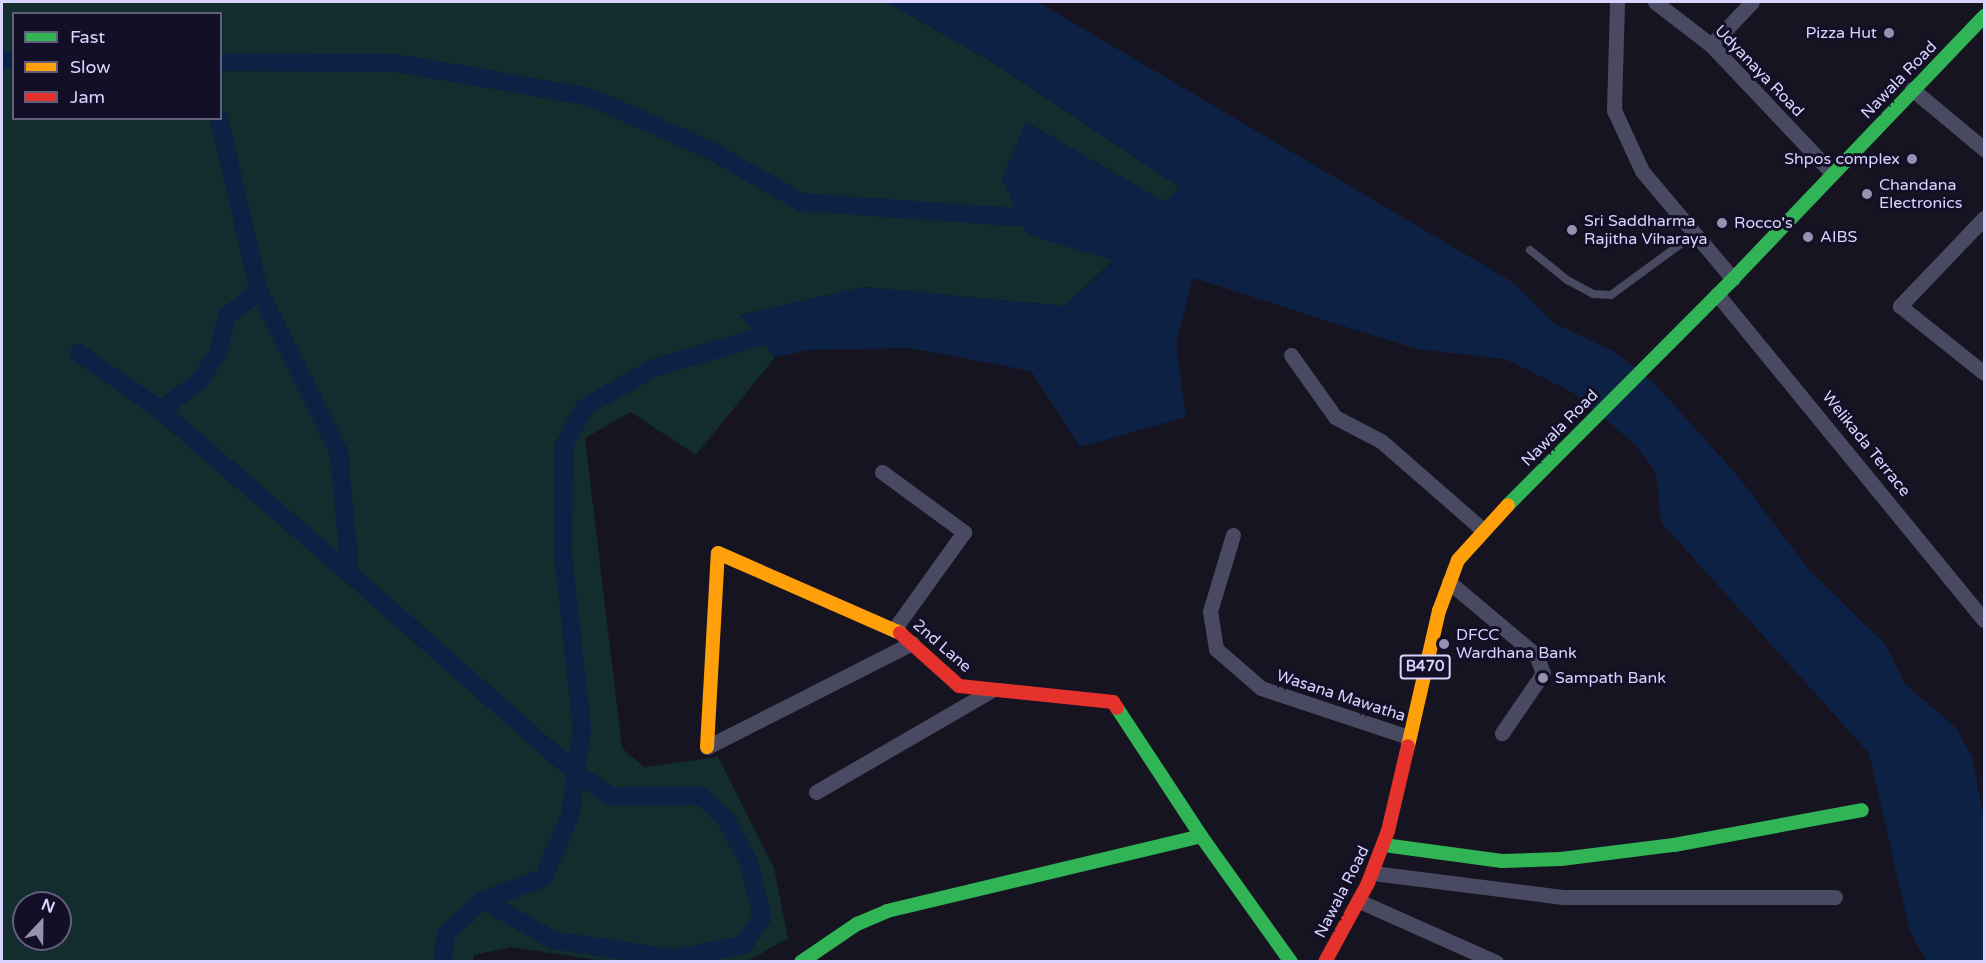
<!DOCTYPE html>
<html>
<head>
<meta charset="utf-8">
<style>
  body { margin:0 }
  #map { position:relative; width:1986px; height:963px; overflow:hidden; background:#161421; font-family:"Varela Round",sans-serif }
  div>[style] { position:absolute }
  .green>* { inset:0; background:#132c2d }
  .water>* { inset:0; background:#0d2144 }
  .canal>* { height:18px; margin:-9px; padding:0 9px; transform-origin:9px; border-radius:9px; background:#0d2144 }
  .lane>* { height:8px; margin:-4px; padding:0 4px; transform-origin:4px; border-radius:4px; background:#4a4962 }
  .street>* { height:15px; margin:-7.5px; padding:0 7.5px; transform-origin:7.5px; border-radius:7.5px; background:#4a4962 }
  .fast>* { height:14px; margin:-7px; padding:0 7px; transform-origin:7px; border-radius:7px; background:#30b455 }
  .slow>* { height:14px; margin:-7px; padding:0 7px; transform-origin:7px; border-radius:7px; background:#ff9f0a }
  .jam>* { height:14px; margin:-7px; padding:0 7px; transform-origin:7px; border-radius:7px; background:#e5322d }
  .dots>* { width:16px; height:16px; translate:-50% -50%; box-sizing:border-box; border:3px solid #130f26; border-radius:50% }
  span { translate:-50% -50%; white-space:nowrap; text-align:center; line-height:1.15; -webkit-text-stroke:6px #130f26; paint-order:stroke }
  .shield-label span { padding:2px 4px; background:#130f26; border:2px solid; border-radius:4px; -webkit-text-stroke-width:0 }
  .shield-label { font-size:15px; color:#d9d4ff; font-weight:700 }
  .poi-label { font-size:16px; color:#d9d4ff }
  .right { translate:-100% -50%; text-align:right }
  .left { translate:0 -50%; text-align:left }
  .street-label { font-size:16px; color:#d9d4ff }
  .frame { position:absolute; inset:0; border:3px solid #d9d4ff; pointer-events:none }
  .legend { position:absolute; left:12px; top:12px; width:210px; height:108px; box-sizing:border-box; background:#130f26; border:2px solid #625e7d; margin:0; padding:8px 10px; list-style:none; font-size:18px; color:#d9d4ff }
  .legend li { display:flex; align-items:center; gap:12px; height:30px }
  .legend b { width:30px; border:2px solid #625e7d }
  .north { position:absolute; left:12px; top:891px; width:60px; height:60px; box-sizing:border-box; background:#130f26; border:2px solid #625e7d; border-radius:50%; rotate:22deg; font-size:16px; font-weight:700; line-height:24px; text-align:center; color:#d9d4ff }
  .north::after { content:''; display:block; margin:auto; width:21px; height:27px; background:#9591b1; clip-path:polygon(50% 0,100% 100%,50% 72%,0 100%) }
</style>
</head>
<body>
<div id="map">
  <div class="green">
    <i style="clip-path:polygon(evenodd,2px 2px,887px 2px,992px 62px,1180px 187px,1166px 203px,1026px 122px,1114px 260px,1064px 306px,863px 287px,740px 315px,775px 357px,696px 455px,631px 412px,585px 438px,622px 748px,644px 767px,718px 757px,774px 868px,788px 938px,746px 962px,609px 962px,511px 947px,474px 955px,473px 962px,2px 962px,2px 2px,14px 14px,220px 14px,220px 118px,14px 118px,14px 14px,2px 2px,24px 903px,60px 903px,60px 939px,24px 939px,24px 903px)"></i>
  </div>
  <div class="water">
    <i style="clip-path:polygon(887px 2px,1038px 2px,1514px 283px,1554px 323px,1615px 352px,1655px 384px,1736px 474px,1810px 571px,1885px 644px,1905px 684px,1956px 728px,1972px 757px,1984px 817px,1984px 961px,1927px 961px,1910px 932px,1869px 753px,1661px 522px,1656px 473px,1635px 444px,1574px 393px,1505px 359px,1416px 349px,1193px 278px,1176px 343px,1186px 417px,1080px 447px,1031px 371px,910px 348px,810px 350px,775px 357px,740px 315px,863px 287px,1064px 306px,1114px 261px,1027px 234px,1002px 179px,1026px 122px,1165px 202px,1180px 188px,992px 62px)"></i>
  </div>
  <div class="canal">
    <i style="left:2px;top:60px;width:12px"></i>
    <i style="left:220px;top:62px;width:176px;rotate:0.3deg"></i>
    <i style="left:396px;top:63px;width:197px;rotate:9.9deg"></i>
    <i style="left:590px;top:97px;width:133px;rotate:23.9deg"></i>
    <i style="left:712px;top:151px;width:103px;rotate:29.8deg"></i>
    <i style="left:801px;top:202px;width:242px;rotate:4deg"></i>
    <i style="left:219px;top:118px;width:178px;rotate:77deg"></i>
    <i style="left:259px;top:291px;width:180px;rotate:63.6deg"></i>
    <i style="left:339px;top:452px;width:122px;rotate:84.8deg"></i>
    <i style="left:350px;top:574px;width:301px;rotate:41.4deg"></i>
    <i style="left:576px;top:773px;width:42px;rotate:33.3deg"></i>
    <i style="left:611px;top:796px;width:90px"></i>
    <i style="left:701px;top:796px;width:34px;rotate:43deg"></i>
    <i style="left:726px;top:819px;width:50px;rotate:62.4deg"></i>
    <i style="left:749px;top:863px;width:56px;rotate:76.5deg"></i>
    <i style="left:762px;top:917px;width:33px;rotate:123deg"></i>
    <i style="left:744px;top:945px;width:72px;rotate:169.6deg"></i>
    <i style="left:673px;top:958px;width:121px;rotate:-171.5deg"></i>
    <i style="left:553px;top:940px;width:81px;rotate:-150.3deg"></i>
    <i style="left:79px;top:353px;width:99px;rotate:35.1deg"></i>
    <i style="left:160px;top:410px;width:251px;rotate:40.8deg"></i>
    <i style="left:160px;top:410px;width:49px;rotate:-35.9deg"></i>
    <i style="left:200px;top:381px;width:36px;rotate:-58deg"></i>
    <i style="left:219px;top:350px;width:35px;rotate:-77deg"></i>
    <i style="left:227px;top:316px;width:41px;rotate:-38deg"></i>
    <i style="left:442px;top:962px;width:28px;rotate:-82deg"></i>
    <i style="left:446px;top:934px;width:50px;rotate:-42.6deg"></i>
    <i style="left:483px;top:900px;width:64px;rotate:-20.1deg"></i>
    <i style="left:543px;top:878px;width:68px;rotate:-66.5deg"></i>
    <i style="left:570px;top:816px;width:88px;rotate:-82.1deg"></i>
    <i style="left:582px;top:729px;width:177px;rotate:-96.2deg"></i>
    <i style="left:563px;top:553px;width:108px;rotate:-89.5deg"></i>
    <i style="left:564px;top:445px;width:43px;rotate:-61.1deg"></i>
    <i style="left:585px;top:407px;width:78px;rotate:-29.8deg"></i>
    <i style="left:653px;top:368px;width:134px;rotate:-16.4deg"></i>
  </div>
  <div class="lane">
    <i style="left:1530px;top:250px;width:48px;rotate:39deg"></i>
    <i style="left:1567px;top:280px;width:30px;rotate:28deg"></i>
    <i style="left:1593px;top:294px;width:18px;rotate:3deg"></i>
    <i style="left:1611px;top:295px;width:102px;rotate:-36.2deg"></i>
  </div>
  <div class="street">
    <i style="left:1617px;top:2px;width:108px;rotate:91.6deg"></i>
    <i style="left:1614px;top:110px;width:67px;rotate:65.3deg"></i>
    <i style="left:1642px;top:171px;width:141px;rotate:49.9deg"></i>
    <i style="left:1655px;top:2px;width:71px;rotate:37.5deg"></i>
    <i style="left:1711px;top:45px;width:176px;rotate:46.6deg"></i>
    <i style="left:1711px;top:45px;width:59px;rotate:-46.4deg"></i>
    <i style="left:1912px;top:89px;width:94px;rotate:39.8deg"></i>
    <i style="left:1984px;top:218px;width:122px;rotate:133.7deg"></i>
    <i style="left:1900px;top:306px;width:107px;rotate:38.6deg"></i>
    <i style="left:1717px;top:294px;width:421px;rotate:50.7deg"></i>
    <i style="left:1291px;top:355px;width:76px;rotate:54.6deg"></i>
    <i style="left:1335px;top:417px;width:52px;rotate:27.6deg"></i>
    <i style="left:1381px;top:441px;width:135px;rotate:41.1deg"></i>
    <i style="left:882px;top:472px;width:102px;rotate:36.2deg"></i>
    <i style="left:964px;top:532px;width:118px;rotate:125.7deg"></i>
    <i style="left:1233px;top:535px;width:79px;rotate:106.8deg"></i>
    <i style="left:1210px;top:611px;width:38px;rotate:81deg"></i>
    <i style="left:1216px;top:649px;width:60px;rotate:40.9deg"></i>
    <i style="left:1261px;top:688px;width:155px;rotate:18.4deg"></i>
    <i style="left:1449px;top:582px;width:114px;rotate:40deg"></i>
    <i style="left:1536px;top:655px;width:19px;rotate:69deg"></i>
    <i style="left:1543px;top:673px;width:73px;rotate:124.3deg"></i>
    <i style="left:707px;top:747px;width:230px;rotate:-26.9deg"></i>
    <i style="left:816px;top:792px;width:203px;rotate:-30.1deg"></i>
    <i style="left:1373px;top:873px;width:193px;rotate:7.2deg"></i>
    <i style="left:1564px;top:897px;width:271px"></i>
    <i style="left:1359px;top:901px;width:150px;rotate:24deg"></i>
  </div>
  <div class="fast">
    <i style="left:1508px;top:505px;width:319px;rotate:-45.1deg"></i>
    <i style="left:1733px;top:279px;width:364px;rotate:-46.3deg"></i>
    <i style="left:1117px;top:708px;width:153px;rotate:56.7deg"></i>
    <i style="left:1201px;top:836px;width:155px;rotate:54.5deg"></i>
    <i style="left:1384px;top:845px;width:119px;rotate:7.7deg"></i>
    <i style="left:1502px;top:861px;width:59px;rotate:-1.9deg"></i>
    <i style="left:1561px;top:859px;width:114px;rotate:-7.1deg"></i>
    <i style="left:1674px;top:845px;width:191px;rotate:-10.5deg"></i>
    <i style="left:801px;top:962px;width:68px;rotate:-34.2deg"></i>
    <i style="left:857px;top:924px;width:33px;rotate:-23deg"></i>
    <i style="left:887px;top:911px;width:323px;rotate:-13.4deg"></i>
  </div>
  <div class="slow">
    <i style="left:1408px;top:746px;width:139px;rotate:-77.1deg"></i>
    <i style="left:1439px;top:611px;width:54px;rotate:-69.6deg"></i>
    <i style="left:1458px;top:560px;width:74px;rotate:-47.7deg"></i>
    <i style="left:707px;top:747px;width:194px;rotate:-86.8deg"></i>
    <i style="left:718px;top:553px;width:199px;rotate:23.7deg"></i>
  </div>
  <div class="jam">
    <i style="left:900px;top:633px;width:79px;rotate:41.9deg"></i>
    <i style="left:959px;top:686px;width:155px;rotate:5.9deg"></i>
    <i style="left:1113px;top:702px;width:7px;rotate:56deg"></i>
    <i style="left:1325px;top:962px;width:90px;rotate:-61.4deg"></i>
    <i style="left:1368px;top:883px;width:56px;rotate:-69deg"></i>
    <i style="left:1388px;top:831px;width:87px;rotate:-76.8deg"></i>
  </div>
  <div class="dots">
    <i style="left:1889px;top:33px;background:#9591b1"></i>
    <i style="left:1912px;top:159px;background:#9591b1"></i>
    <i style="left:1867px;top:194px;background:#9591b1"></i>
    <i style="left:1722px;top:223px;background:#9591b1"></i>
    <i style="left:1572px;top:230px;background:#9591b1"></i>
    <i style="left:1808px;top:237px;background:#9591b1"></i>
    <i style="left:1444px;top:644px;background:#9591b1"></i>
    <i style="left:1543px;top:678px;background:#9591b1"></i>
  </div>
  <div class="shield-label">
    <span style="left:1425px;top:667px">B470</span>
  </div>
  <div class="poi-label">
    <span class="right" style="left:1877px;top:33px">Pizza Hut</span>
    <span class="right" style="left:1900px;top:159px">Shpos complex</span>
    <span class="left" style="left:1879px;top:194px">Chandana<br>Electronics</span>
    <span class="left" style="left:1584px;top:230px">Sri Saddharma<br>Rajitha Viharaya</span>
    <span class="left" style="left:1734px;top:223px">Rocco's</span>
    <span class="left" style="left:1820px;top:237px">AIBS</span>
    <span class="left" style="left:1456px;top:644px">DFCC<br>Wardhana Bank</span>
    <span class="left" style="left:1555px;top:678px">Sampath Bank</span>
  </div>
  <div class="street-label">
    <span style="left:1759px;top:71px;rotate:46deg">Udyanaya Road</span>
    <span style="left:1899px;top:80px;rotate:-46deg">Nawala Road</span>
    <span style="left:1560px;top:428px;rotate:-45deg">Nawala Road</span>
    <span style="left:1866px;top:444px;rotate:51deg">Welikada Terrace</span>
    <span style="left:942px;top:646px;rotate:41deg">2nd Lane</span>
    <span style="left:1341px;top:696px;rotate:18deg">Wasana Mawatha</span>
    <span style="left:1342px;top:892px;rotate:-63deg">Nawala Road</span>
  </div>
  <div class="frame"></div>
  <ul class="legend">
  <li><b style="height:8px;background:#30b455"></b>Fast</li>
  <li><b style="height:8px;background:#ff9f0a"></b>Slow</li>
  <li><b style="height:8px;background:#e5322d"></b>Jam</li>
  </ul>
  <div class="north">N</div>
</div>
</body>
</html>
